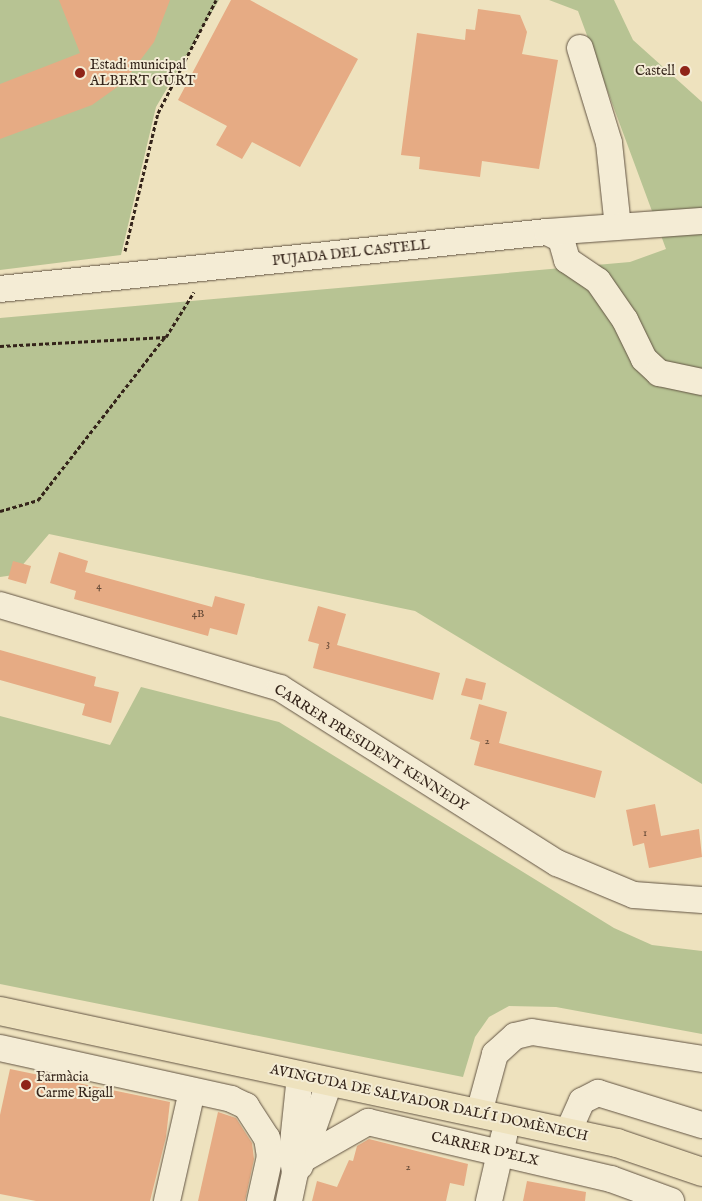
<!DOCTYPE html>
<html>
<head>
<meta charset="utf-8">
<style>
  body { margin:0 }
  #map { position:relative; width:702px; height:1201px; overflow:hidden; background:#eee2be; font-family:"IM FELL English",serif }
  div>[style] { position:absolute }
  .green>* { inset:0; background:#b7c393 }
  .building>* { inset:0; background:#e6ab84 }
  .path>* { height:3px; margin-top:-1.5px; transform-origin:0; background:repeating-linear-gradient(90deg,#34241a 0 4px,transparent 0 6.5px) }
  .roads { filter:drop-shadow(0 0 1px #625443) drop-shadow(0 0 1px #625443) }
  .minor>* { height:26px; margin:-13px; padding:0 13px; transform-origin:13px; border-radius:13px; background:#f4ecd5 }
  .major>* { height:28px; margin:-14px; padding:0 14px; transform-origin:14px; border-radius:14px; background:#eee2be }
  .dots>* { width:14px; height:14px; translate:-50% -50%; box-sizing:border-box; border:2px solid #f4ecd5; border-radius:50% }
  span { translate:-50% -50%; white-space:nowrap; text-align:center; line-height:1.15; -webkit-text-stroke:4px #f4ecd5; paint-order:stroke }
  .number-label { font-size:11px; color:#604634 }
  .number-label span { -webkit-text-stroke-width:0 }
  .poi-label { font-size:14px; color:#34241a }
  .left { translate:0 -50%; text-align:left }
  .right { translate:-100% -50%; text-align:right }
  .street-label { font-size:14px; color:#34241a }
</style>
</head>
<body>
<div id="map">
  <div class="green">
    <i style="clip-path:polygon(0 0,219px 0,156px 107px,121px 255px,0 270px)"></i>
    <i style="clip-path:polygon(549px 0,614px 0,633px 40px,702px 102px,702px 784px,415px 611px,49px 534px,14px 575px,0 577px,0 318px,630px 262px,666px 249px,578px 11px)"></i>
    <i style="clip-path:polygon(141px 687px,279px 722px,614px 928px,652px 945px,702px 951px,702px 1034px,556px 1007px,509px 1006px,489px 1017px,475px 1037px,463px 1077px,0 984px,0 716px,110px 745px)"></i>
  </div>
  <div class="building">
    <i style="clip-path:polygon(59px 0,170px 0,154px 42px,123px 83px,92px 105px,0 139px,0 84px,80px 53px)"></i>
    <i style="clip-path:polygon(231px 0,250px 0,358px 59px,300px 167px,252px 142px,242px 159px,216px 145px,227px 126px,178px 100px)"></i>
    <i style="clip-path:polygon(478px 9px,520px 15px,527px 32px,522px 54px,558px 60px,539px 169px,482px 161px,480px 177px,419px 169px,420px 157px,401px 155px,417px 33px,465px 40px,466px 29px,475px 30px)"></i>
    <i style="clip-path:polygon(59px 552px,88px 561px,85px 572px,165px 594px,212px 607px,215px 596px,245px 604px,237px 635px,210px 628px,208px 636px,74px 599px,76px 591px,50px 583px)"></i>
    <i style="clip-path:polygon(13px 561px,31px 566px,26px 584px,8px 579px)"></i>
    <i style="clip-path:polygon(318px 606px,346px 614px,337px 645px,440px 673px,433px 700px,313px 668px,319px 644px,308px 641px)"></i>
    <i style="clip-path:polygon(0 650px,96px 677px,94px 686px,119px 692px,111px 723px,82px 715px,85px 704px,0 680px)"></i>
    <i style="clip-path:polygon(466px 678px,486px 683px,482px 700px,461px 695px)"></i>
    <i style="clip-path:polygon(479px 704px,507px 712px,499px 743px,602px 771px,595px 798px,474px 765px,480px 742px,470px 739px)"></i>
    <i style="clip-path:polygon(655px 804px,661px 836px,699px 829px,702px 857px,649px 868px,644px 843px,633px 846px,626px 810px)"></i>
    <i style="clip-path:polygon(10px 1069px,170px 1102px,166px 1137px,150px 1201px,36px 1201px,0 1194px,0 1115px)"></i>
    <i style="clip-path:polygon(218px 1112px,236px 1118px,252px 1143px,254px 1159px,245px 1201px,198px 1201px)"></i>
    <i style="clip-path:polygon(369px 1139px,468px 1164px,464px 1186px,450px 1183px,446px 1201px,312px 1201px,317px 1181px,337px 1187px,349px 1160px,353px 1161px,357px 1146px)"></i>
    <i style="clip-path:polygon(527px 1181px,586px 1192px,585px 1201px,523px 1201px)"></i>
  </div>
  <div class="path">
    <i style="left:125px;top:251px;width:142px;rotate:-76.6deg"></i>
    <i style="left:158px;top:113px;width:127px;rotate:-62.8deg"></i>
    <i style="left:0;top:346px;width:166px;rotate:-3.1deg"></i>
    <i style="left:166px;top:337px;width:53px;rotate:-58.1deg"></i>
    <i style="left:0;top:511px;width:40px;rotate:-16deg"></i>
    <i style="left:38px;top:500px;width:207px;rotate:-52.1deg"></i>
  </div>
  <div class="roads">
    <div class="minor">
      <i style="left:580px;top:48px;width:99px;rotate:73deg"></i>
      <i style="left:609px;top:143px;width:84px;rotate:83.9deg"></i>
      <i style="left:547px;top:232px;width:16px;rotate:27deg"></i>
      <i style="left:561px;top:239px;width:22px;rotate:74deg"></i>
      <i style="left:567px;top:260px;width:37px;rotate:34deg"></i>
      <i style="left:598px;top:281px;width:47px;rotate:55.3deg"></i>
      <i style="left:625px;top:320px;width:43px;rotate:64deg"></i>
      <i style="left:644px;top:359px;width:21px;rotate:43deg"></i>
      <i style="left:659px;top:373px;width:44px;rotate:11.8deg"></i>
      <i style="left:0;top:289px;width:550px;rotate:-5.95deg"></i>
      <i style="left:547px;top:232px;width:155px;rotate:-4.1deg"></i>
      <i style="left:0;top:605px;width:292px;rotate:16.5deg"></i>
      <i style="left:280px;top:688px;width:328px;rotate:32.3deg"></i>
      <i style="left:557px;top:863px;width:83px;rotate:22.6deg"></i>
      <i style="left:634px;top:895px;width:68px;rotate:4.2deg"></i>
      <i style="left:0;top:1048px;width:237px;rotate:12.4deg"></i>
      <i style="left:231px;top:1099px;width:17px;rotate:25deg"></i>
      <i style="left:246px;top:1106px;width:38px;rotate:57deg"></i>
      <i style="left:267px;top:1138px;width:18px;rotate:81deg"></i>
      <i style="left:270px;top:1156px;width:46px;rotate:102.5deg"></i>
      <i style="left:479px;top:1113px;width:61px;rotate:-74.8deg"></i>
      <i style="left:495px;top:1054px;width:27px;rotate:-42deg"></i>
      <i style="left:515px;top:1036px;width:17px;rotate:-13deg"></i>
      <i style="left:532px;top:1032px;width:172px;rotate:9deg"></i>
      <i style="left:568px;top:1132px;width:34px;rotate:-66deg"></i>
      <i style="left:582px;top:1101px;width:18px;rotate:-27deg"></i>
      <i style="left:598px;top:1093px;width:109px;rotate:17.1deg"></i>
      <i style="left:305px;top:1158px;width:73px;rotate:-29.7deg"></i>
      <i style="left:368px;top:1122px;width:250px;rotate:13.2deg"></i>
      <i style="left:611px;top:1179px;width:64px;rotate:20.1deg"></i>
      <i style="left:300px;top:1166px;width:88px;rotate:-70.7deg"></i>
      <i style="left:167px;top:1201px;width:113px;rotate:-77.2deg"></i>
      <i style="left:289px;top:1201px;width:29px;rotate:-78deg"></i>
      <i style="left:295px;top:1173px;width:21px;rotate:-98deg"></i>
      <i style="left:292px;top:1152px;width:76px;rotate:-84deg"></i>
      <i style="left:489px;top:1201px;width:67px;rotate:-77deg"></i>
    </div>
    <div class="major">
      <i style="left:0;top:1011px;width:631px;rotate:12.08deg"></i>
      <i style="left:617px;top:1143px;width:90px;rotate:18.8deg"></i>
    </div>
  </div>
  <div class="dots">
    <i style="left:685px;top:71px;background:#8f2418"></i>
    <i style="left:80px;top:73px;background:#8f2418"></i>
    <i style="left:26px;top:1085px;background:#8f2418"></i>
  </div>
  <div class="number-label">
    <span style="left:99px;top:586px">4</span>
    <span style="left:198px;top:614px">4B</span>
    <span style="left:328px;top:644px">3</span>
    <span style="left:487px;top:741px">2</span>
    <span style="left:645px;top:833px">1</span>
    <span style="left:408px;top:1167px">2</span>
  </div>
  <div class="poi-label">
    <span class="left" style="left:90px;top:73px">Estadi municipal<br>ALBERT GURT</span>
    <span class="right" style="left:675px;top:71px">Castell</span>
    <span class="left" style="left:36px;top:1085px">Farmàcia<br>Carme Rigall</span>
  </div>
  <div class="street-label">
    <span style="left:351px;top:253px;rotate:-6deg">PUJADA DEL CASTELL</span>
    <span style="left:371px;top:748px;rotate:32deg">CARRER PRESIDENT KENNEDY</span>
    <span style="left:429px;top:1103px;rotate:12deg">AVINGUDA DE SALVADOR DALÍ I DOMÈNECH</span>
    <span style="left:485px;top:1149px;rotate:13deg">CARRER D'ELX</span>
  </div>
</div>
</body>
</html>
